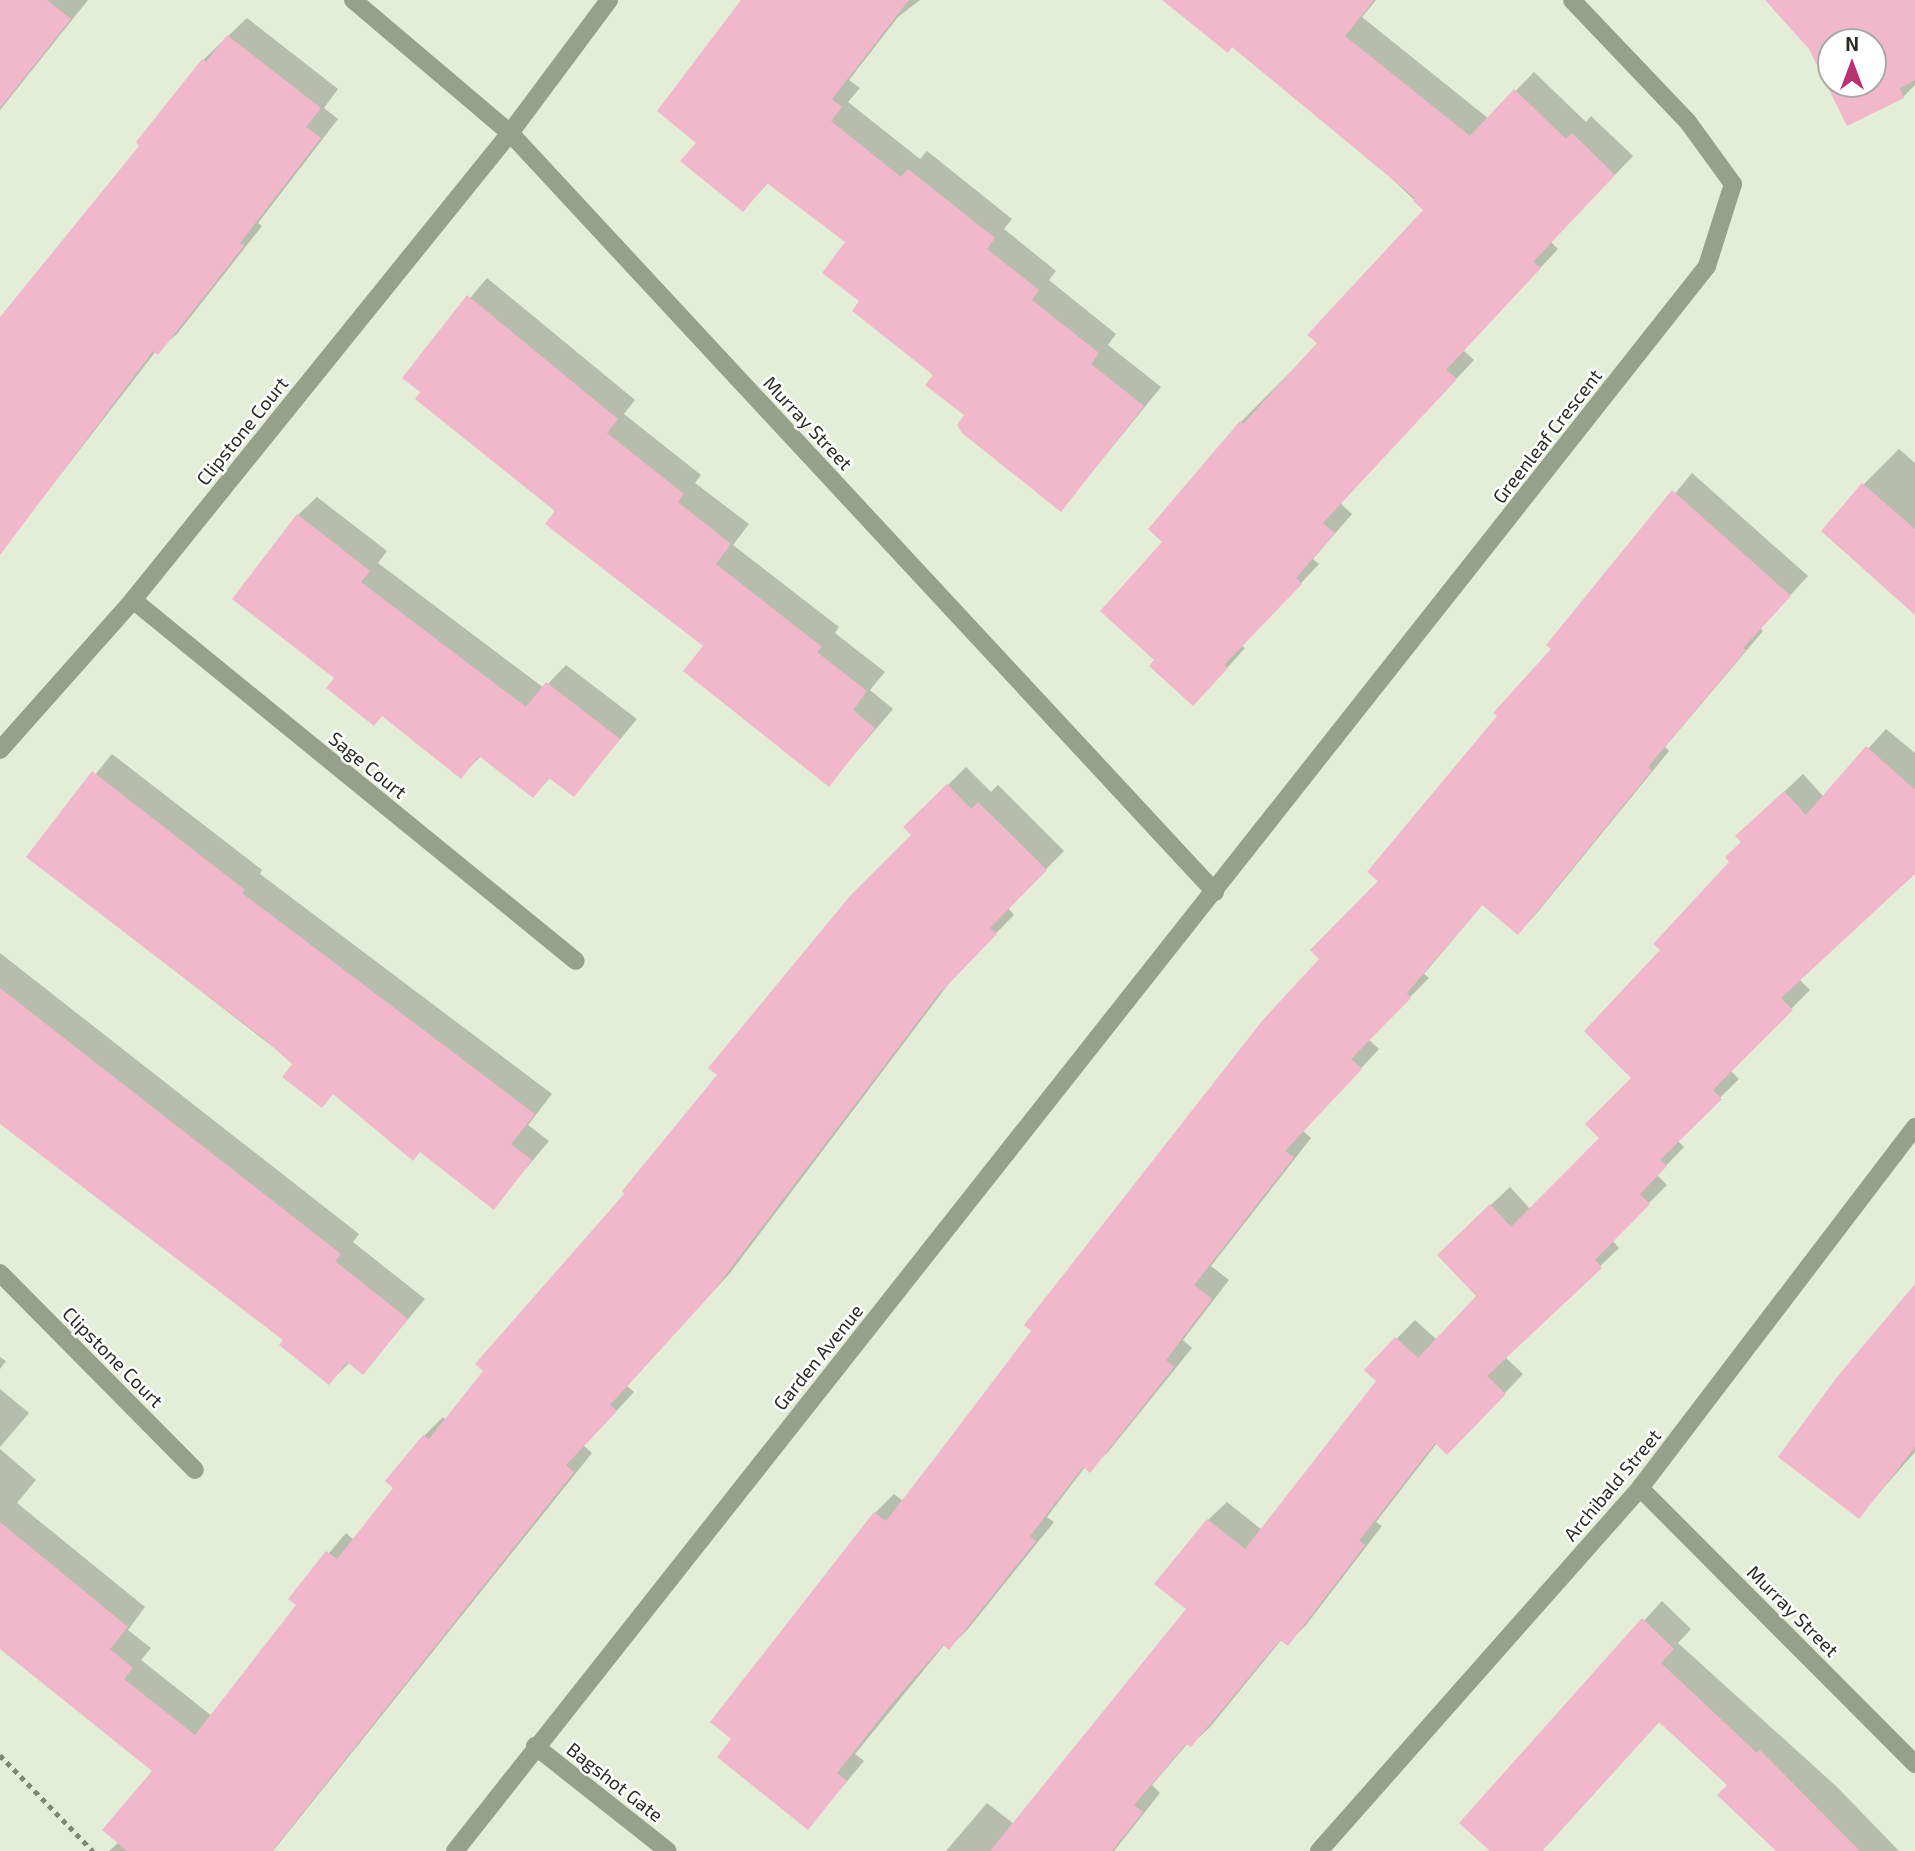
<!DOCTYPE html>
<html>
<head>
<meta charset="utf-8">
<style>
  body { margin:0 }
  #map { position:relative; width:1915px; height:1851px; overflow:hidden; background:#e4edd7; font-family:"Exo 2",sans-serif }
  div>[style] { position:absolute }
  .shadow>* { inset:0; background:#0003 }
  .building>* { inset:0; background:#f1b8cc }
  .path>* { height:4.5px; margin-top:-2.25px; transform-origin:0; background:repeating-linear-gradient(90deg,#818778 0 5px,transparent 0 10px) }
  .minor>* { height:18px; margin:-9px; padding:0 9px; transform-origin:9px; border-radius:9px; background:#97a08a }
  span { translate:-50% -50%; white-space:nowrap; text-align:center; line-height:1.15; -webkit-text-stroke:5px #fff; paint-order:stroke }
  .street-label { font-size:19px; color:#272b22 }
  .north { position:absolute; left:1817px; top:28px; width:70px; height:70px; box-sizing:border-box; background:#fff; border:2px solid #a9aaa7; border-radius:50%; rotate:0deg; font-size:19px; font-weight:700; line-height:28px; text-align:center; color:#272b22 }
  .north::after { content:''; display:block; margin:auto; width:24px; height:32px; background:#b93272; clip-path:polygon(50% 0,100% 100%,50% 72%,0 100%) }
</style>
</head>
<body>
<div id="map">
  <div class="shadow">
    <i style="clip-path:polygon(0 0,88px 0,0 110px)"></i>
    <i style="clip-path:polygon(751px 0,920px 0,898px 17px,849px 80px,860px 88px,848px 102px,920px 159px,927px 151px,1012px 219px,1004px 229px,1056px 271px,1049px 280px,1116px 334px,1108px 345px,1161px 387px,1061px 510px,862px 301px,848px 242px,769px 182px,743px 210px,698px 142px)"></i>
    <i style="clip-path:polygon(1202px 0,1376px 0,1362px 17px,1489px 119px,1534px 72px,1586px 122px,1591px 116px,1633px 156px,1551px 242px,1558px 249px,1463px 350px,1474px 360px,1340px 503px,1352px 514px,1313px 559px,1319px 564px,1242px 646px,1245px 648px,1212px 685px,1156px 659px,1164px 542px,1241px 422px,1319px 343px,1425px 210px)"></i>
    <i style="clip-path:polygon(evenodd,1767px 0,1915px 0,1915px 85px,1903px 97px,1848px 124px,1811px 48px,1767px 0,1831px 42px,1873px 42px,1873px 84px,1831px 84px,1831px 42px)"></i>
    <i style="clip-path:polygon(247px 18px,338px 89px,324px 108px,338px 119px,258px 223px,262px 226px,177px 334px,156px 351px,0 553px,0 320px,142px 145px,203px 60px)"></i>
    <i style="clip-path:polygon(487px 278px,635px 400px,624px 414px,701px 475px,695px 483px,749px 524px,733px 545px,839px 627px,835px 633px,885px 672px,870px 690px,893px 709px,829px 784px,706px 645px,404px 377px)"></i>
    <i style="clip-path:polygon(1899px 449px,1915px 463px,1915px 612px,1863px 485px)"></i>
    <i style="clip-path:polygon(1692px 473px,1808px 576px,1760px 628px,1763px 631px,1665px 747px,1669px 751px,1536px 914px,1518px 933px,1483px 904px,1424px 974px,1429px 978px,1368px 1039px,1379px 1049px,1303px 1131px,1311px 1138px,1211px 1266px,1229px 1280px,1183px 1340px,1192px 1348px,1108px 1452px,1089px 1470px,1085px 1467px,1047px 1517px,1054px 1522px,968px 1629px,949px 1648px,945px 1644px,855px 1754px,864px 1761px,808px 1828px,733px 1739px,713px 1722px,875px 1513px,894px 1494px,903px 1501px,1381px 881px,1553px 649px,1549px 645px)"></i>
    <i style="clip-path:polygon(317px 497px,387px 551px,378px 563px,544px 688px,566px 665px,637px 719px,574px 795px,551px 777px,533px 796px,481px 756px,460px 777px,337px 678px,298px 515px)"></i>
    <i style="clip-path:polygon(1886px 729px,1915px 753px,1915px 873px,1799px 979px,1810px 990px,1730px 1070px,1739px 1079px,1677px 1140px,1684px 1147px,1657px 1175px,1667px 1185px,1612px 1240px,1619px 1248px,1505px 1357px,1523px 1374px,1466px 1434px,1437px 1443px,1376px 1522px,1382px 1526px,1306px 1625px,1287px 1644px,1282px 1639px,1210px 1727px,1191px 1745px,1188px 1743px,1152px 1785px,1160px 1793px,1114px 1851px,946px 1851px,987px 1803px,1014px 1824px,1188px 1609px,1208px 1520px,1227px 1502px,1262px 1530px,1378px 1381px,1366px 1370px,1415px 1320px,1437px 1340px,1478px 1296px,1458px 1236px,1510px 1187px,1531px 1210px,1602px 1138px,1633px 1078px,1662px 950px,1731px 862px,1756px 818px,1803px 774px,1824px 797px)"></i>
    <i style="clip-path:polygon(112px 754px,262px 870px,260px 874px,552px 1094px,528px 1125px,549px 1141px,493px 1208px,421px 1150px,334px 1093px,322px 1106px,295px 1064px,28px 857px)"></i>
    <i style="clip-path:polygon(966px 767px,991px 792px,998px 785px,1064px 851px,1008px 908px,1014px 915px,956px 974px,730px 1273px,627px 1386px,634px 1392px,584px 1446px,592px 1453px,273px 1851px,109px 1851px,119px 1842px,154px 1771px,0 1647px,0 1449px,36px 1480px,17px 1503px,145px 1607px,128px 1630px,151px 1648px,141px 1660px,212px 1716px,298px 1605px,290px 1599px,346px 1533px,354px 1540px,396px 1487px,424px 1436px,443px 1417px,446px 1420px,914px 835px,906px 827px)"></i>
    <i style="clip-path:polygon(0 953px,359px 1234px,353px 1242px,425px 1299px,363px 1373px,350px 1362px,329px 1383px,285px 1339px,0 1122px)"></i>
    <i style="clip-path:polygon(1915px 1286px,1915px 1452px,1858px 1517px)"></i>
    <i style="clip-path:polygon(0 1357px,6px 1361px,0 1369px)"></i>
    <i style="clip-path:polygon(0 1389px,29px 1413px,0 1447px)"></i>
    <i style="clip-path:polygon(1662px 1601px,1691px 1629px,1678px 1643px,1837px 1787px,1899px 1851px,1776px 1851px,1729px 1785px,1660px 1721px,1542px 1851px,1492px 1851px,1461px 1822px)"></i>
  </div>
  <div class="building">
    <i style="clip-path:polygon(0 0,47px 0,71px 19px,0 108px)"></i>
    <i style="clip-path:polygon(741px 0,909px 0,832px 99px,842px 107px,831px 121px,901px 177px,908px 169px,995px 238px,987px 249px,1039px 290px,1032px 300px,1099px 353px,1091px 364px,1144px 406px,1061px 512px,962px 433px,957px 425px,964px 415px,925px 385px,933px 375px,852px 311px,859px 301px,822px 273px,845px 242px,767px 183px,743px 212px,680px 161px,696px 143px,657px 111px)"></i>
    <i style="clip-path:polygon(1162px 0,1374px 0,1345px 36px,1470px 136px,1514px 89px,1566px 139px,1572px 133px,1615px 175px,1533px 262px,1541px 268px,1446px 370px,1457px 379px,1323px 523px,1335px 533px,1296px 578px,1302px 584px,1224px 665px,1228px 668px,1193px 706px,1149px 666px,1154px 660px,1100px 611px,1162px 542px,1148px 529px,1240px 421px,1243px 424px,1317px 343px,1307px 335px,1423px 210px,1413px 201px,1415px 198px,1232px 47px,1228px 53px)"></i>
    <i style="clip-path:polygon(evenodd,1765px 0,1915px 0,1915px 80px,1900px 88px,1904px 98px,1847px 126px,1809px 49px,1765px 0,1831px 42px,1873px 42px,1873px 84px,1831px 84px,1831px 42px)"></i>
    <i style="clip-path:polygon(227px 35px,321px 108px,306px 127px,321px 138px,240px 243px,244px 246px,158px 355px,153px 351px,0 555px,0 317px,139px 146px,136px 142px,202px 59px,206px 62px)"></i>
    <i style="clip-path:polygon(467px 295px,618px 419px,607px 433px,684px 494px,678px 502px,731px 544px,716px 564px,822px 647px,817px 652px,867px 691px,853px 710px,875px 728px,829px 787px,683px 671px,703px 646px,545px 524px,555px 511px,415px 399px,420px 392px,402px 378px)"></i>
    <i style="clip-path:polygon(1862px 483px,1915px 529px,1915px 615px,1821px 531px)"></i>
    <i style="clip-path:polygon(1672px 490px,1791px 596px,1743px 648px,1746px 650px,1648px 767px,1652px 770px,1518px 935px,1482px 905px,1407px 993px,1411px 998px,1351px 1059px,1362px 1069px,1285px 1151px,1294px 1157px,1194px 1285px,1212px 1299px,1166px 1360px,1174px 1367px,1090px 1473px,1083px 1467px,1030px 1536px,1036px 1541px,949px 1650px,943px 1645px,894px 1701px,837px 1773px,847px 1781px,808px 1830px,717px 1757px,731px 1739px,710px 1722px,874px 1512px,886px 1521px,940px 1451px,1031px 1331px,1024px 1325px,1262px 1021px,1319px 959px,1310px 950px,1378px 881px,1367px 872px,1497px 716px,1493px 713px,1551px 649px,1546px 645px)"></i>
    <i style="clip-path:polygon(297px 514px,370px 571px,361px 582px,526px 707px,546px 682px,620px 739px,574px 797px,549px 778px,533px 798px,479px 756px,461px 779px,382px 716px,374px 726px,326px 688px,334px 678px,232px 599px)"></i>
    <i style="clip-path:polygon(1866px 746px,1915px 790px,1915px 874px,1781px 998px,1793px 1010px,1713px 1090px,1722px 1099px,1660px 1160px,1667px 1166px,1640px 1194px,1650px 1204px,1595px 1260px,1602px 1268px,1487px 1376px,1506px 1394px,1447px 1455px,1435px 1443px,1359px 1541px,1365px 1545px,1288px 1646px,1280px 1640px,1191px 1747px,1186px 1744px,1134px 1805px,1143px 1812px,1112px 1851px,990px 1851px,1186px 1609px,1154px 1584px,1207px 1519px,1245px 1549px,1376px 1381px,1364px 1370px,1395px 1337px,1418px 1358px,1476px 1296px,1437px 1255px,1490px 1204px,1511px 1227px,1599px 1138px,1585px 1124px,1631px 1078px,1584px 1031px,1660px 950px,1653px 944px,1729px 862px,1725px 857px,1741px 842px,1735px 836px,1784px 791px,1806px 815px)"></i>
    <i style="clip-path:polygon(92px 771px,245px 890px,242px 893px,535px 1114px,511px 1144px,532px 1160px,494px 1210px,420px 1152px,413px 1161px,333px 1094px,322px 1108px,282px 1077px,292px 1064px,264px 1039px,26px 857px)"></i>
    <i style="clip-path:polygon(947px 784px,971px 809px,978px 802px,1047px 870px,990px 928px,997px 934px,938px 995px,712px 1293px,610px 1405px,617px 1411px,566px 1465px,574px 1472px,272px 1851px,127px 1851px,102px 1830px,152px 1771px,0 1649px,0 1522px,128px 1627px,110px 1649px,133px 1668px,124px 1679px,195px 1735px,296px 1605px,288px 1599px,326px 1551px,337px 1559px,393px 1488px,385px 1481px,423px 1435px,429px 1439px,483px 1371px,475px 1364px,624px 1194px,622px 1191px,717px 1075px,708px 1068px,850px 896px,911px 835px,903px 827px)"></i>
    <i style="clip-path:polygon(0 988px,341px 1254px,335px 1261px,408px 1319px,363px 1375px,347px 1362px,329px 1385px,279px 1345px,283px 1340px,0 1124px)"></i>
    <i style="clip-path:polygon(1915px 1284px,1915px 1447px,1859px 1519px,1778px 1457px,1837px 1377px)"></i>
    <i style="clip-path:polygon(1642px 1618px,1674px 1649px,1661px 1663px,1757px 1753px,1760px 1750px,1860px 1851px,1776px 1851px,1717px 1795px,1727px 1785px,1659px 1722px,1542px 1851px,1490px 1851px,1459px 1823px)"></i>
  </div>
  <div class="path">
    <i style="left:0;top:1755px;width:134px;rotate:45.9deg"></i>
  </div>
  <div class="minor">
    <i style="left:353px;top:0;width:206px;rotate:40.3deg"></i>
    <i style="left:510px;top:133px;width:1036px;rotate:47.11deg"></i>
    <i style="left:133px;top:600px;width:571px;rotate:39.18deg"></i>
    <i style="left:0;top:750px;width:200px;rotate:-48.4deg"></i>
    <i style="left:133px;top:600px;width:600px;rotate:-51.09deg"></i>
    <i style="left:510px;top:133px;width:166px;rotate:-53.3deg"></i>
    <i style="left:0;top:1273px;width:277px;rotate:45.3deg"></i>
    <i style="left:1640px;top:1488px;width:390px;rotate:45.1deg"></i>
    <i style="left:535px;top:1746px;width:169px;rotate:38.3deg"></i>
    <i style="left:455px;top:1851px;width:2020px;rotate:-51.69deg"></i>
    <i style="left:1707px;top:266px;width:86px;rotate:-72.4deg"></i>
    <i style="left:1733px;top:184px;width:77px;rotate:-126deg"></i>
    <i style="left:1688px;top:122px;width:168px;rotate:-133.6deg"></i>
    <i style="left:1319px;top:1851px;width:485px;rotate:-48.5deg"></i>
    <i style="left:1640px;top:1488px;width:454px;rotate:-52.7deg"></i>
  </div>
  <div class="street-label">
    <span style="left:808px;top:423px;rotate:47deg">Murray Street</span>
    <span style="left:242px;top:431px;rotate:-51deg">Clipstone Court</span>
    <span style="left:1547px;top:436px;rotate:-52deg">Greenleaf Crescent</span>
    <span style="left:368px;top:765px;rotate:39deg">Sage Court</span>
    <span style="left:113px;top:1357px;rotate:45deg">Clipstone Court</span>
    <span style="left:818px;top:1357px;rotate:-51deg">Garden Avenue</span>
    <span style="left:1612px;top:1485px;rotate:-50deg">Archibald Street</span>
    <span style="left:1793px;top:1611px;rotate:45deg">Murray Street</span>
    <span style="left:615px;top:1782px;rotate:38deg">Bagshot Gate</span>
  </div>
  <div class="north">N</div>
</div>
</body>
</html>
